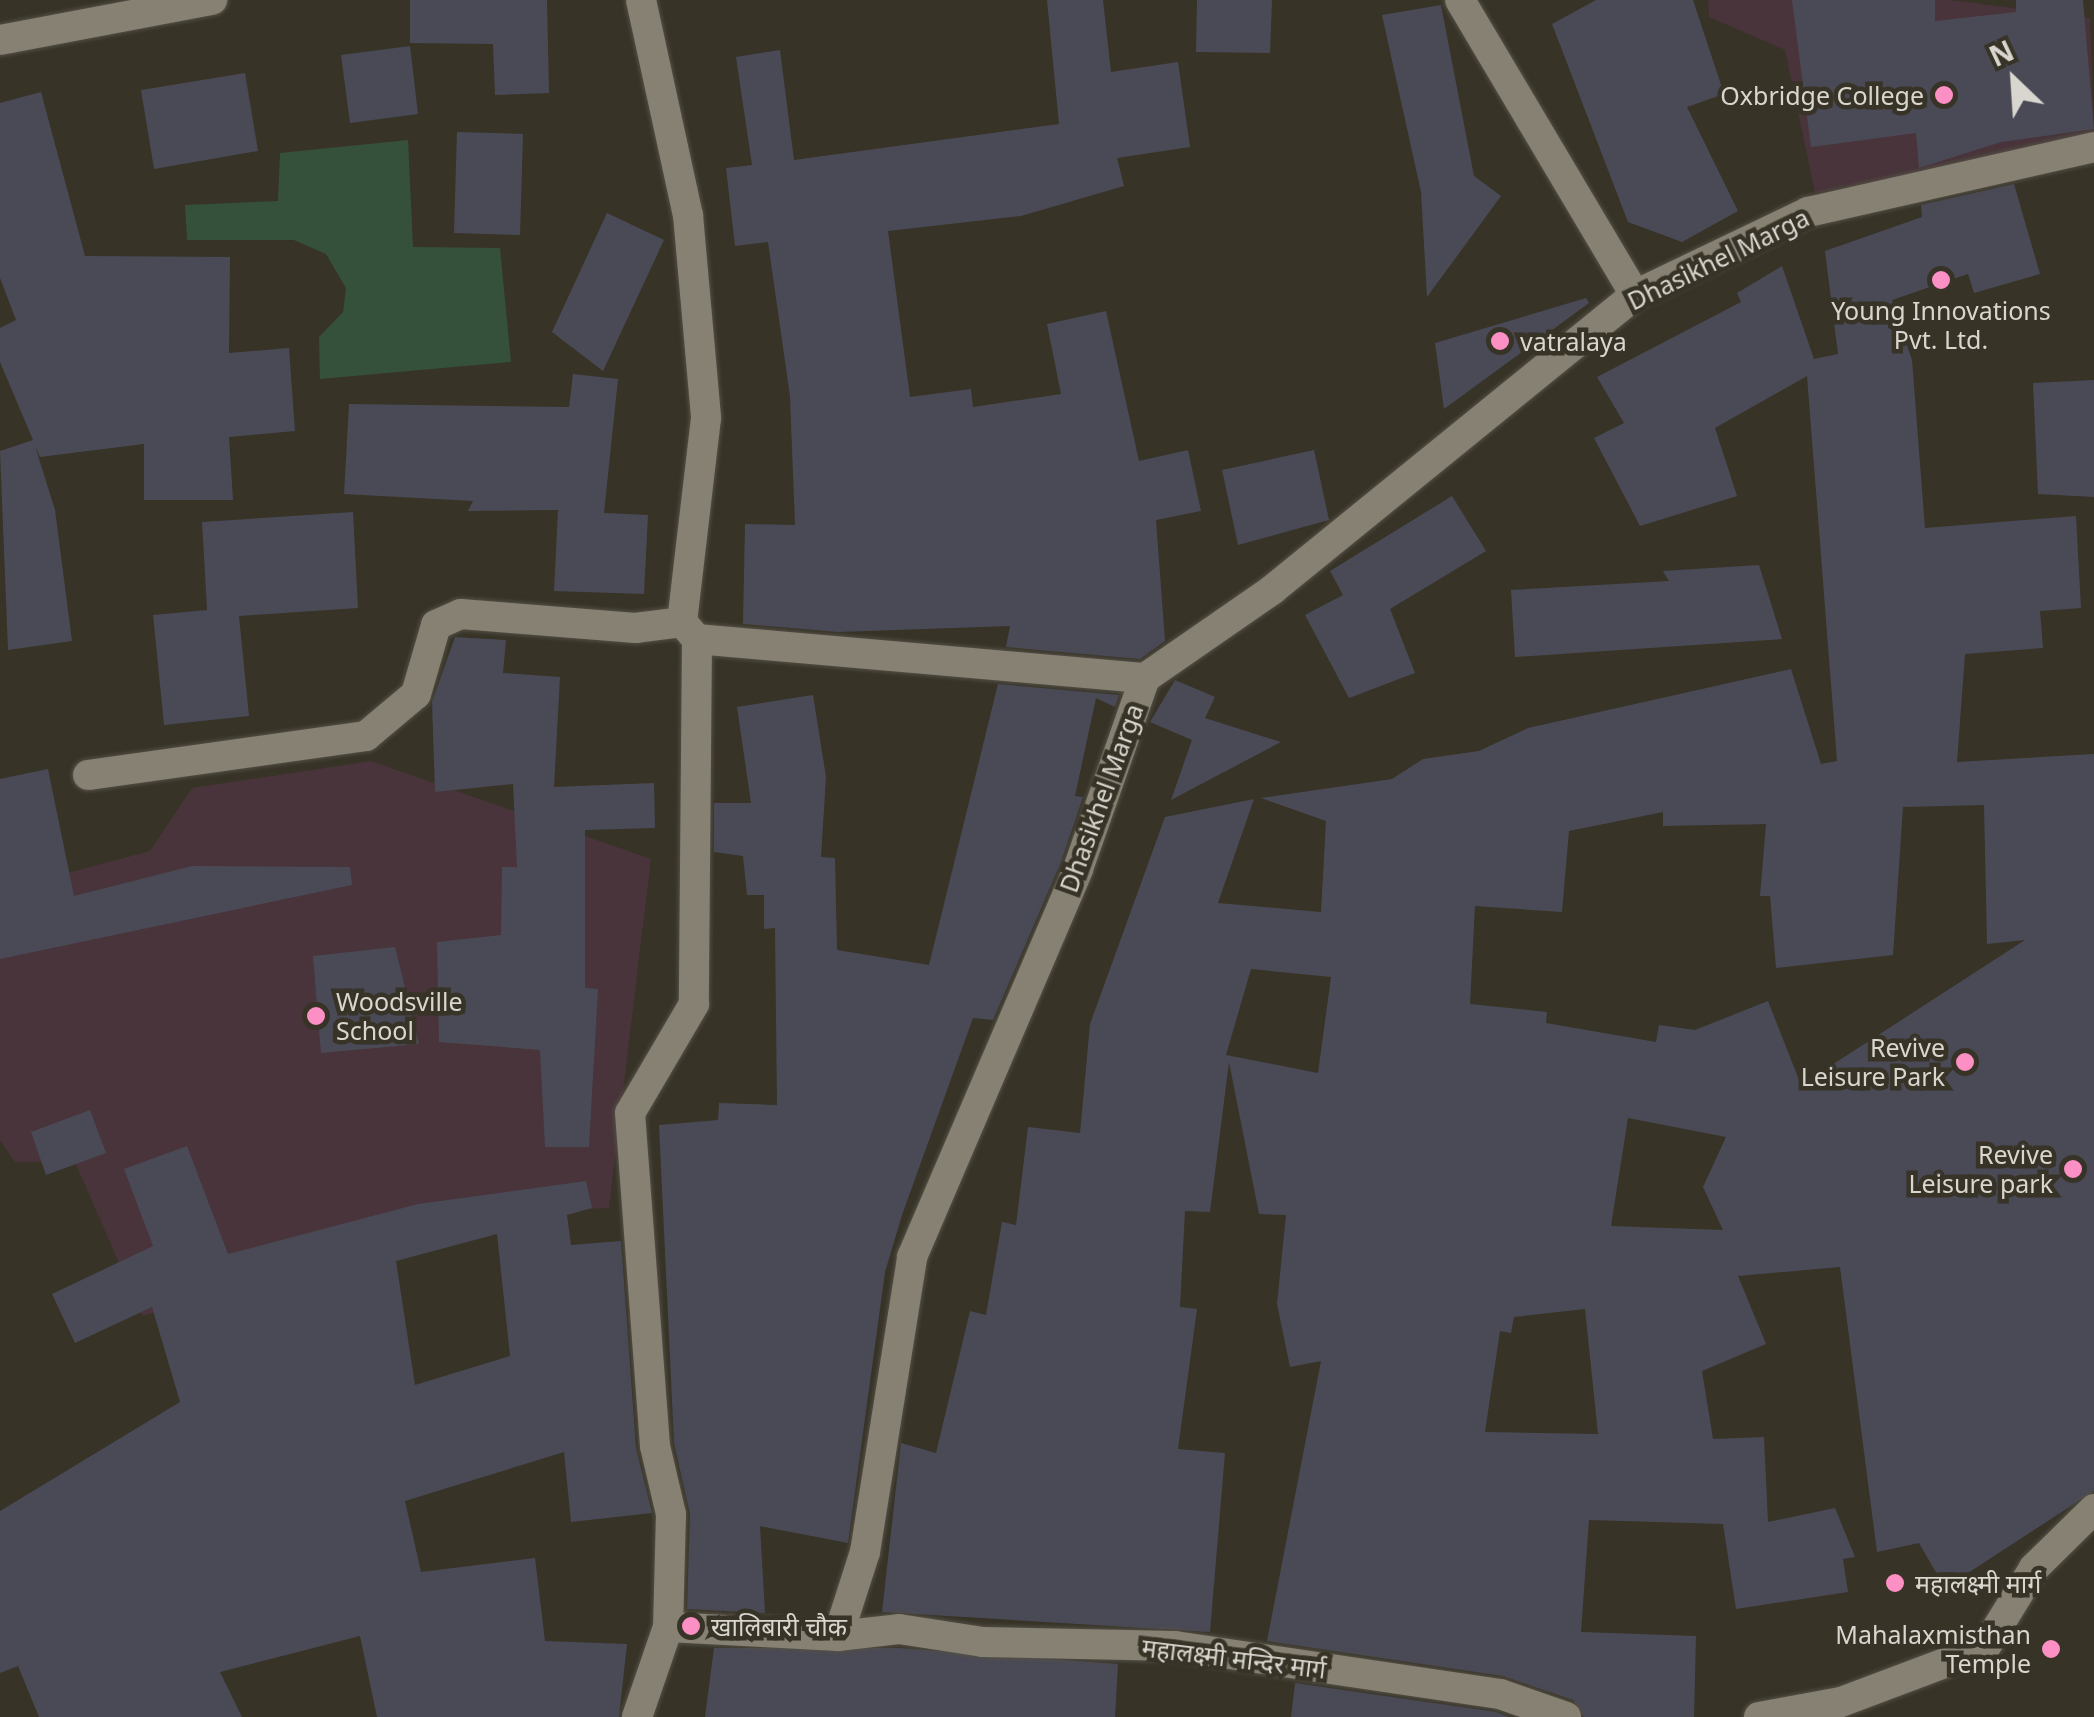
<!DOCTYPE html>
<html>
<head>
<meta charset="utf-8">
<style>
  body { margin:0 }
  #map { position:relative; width:2094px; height:1717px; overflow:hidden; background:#373327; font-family:"Noto Sans","Noto Sans Devanagari",sans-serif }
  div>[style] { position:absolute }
  .education>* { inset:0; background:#48343a }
  .green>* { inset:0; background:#36513b }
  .building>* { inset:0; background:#4a4a57 }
  .roads { filter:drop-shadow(0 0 2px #534f45) drop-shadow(0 0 2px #534f45) }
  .lane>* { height:30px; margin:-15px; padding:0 15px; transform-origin:15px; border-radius:15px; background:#868173 }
  .street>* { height:30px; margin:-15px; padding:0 15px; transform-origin:15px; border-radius:15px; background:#868173 }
  .dots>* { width:28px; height:28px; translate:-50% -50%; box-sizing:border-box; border:5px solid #373327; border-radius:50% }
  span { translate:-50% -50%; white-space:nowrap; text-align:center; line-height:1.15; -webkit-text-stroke:9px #373327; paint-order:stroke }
  .poi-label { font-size:25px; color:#d9d6cf }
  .right { translate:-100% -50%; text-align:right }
  .left { translate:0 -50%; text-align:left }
  .street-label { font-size:25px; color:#d9d6cf }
  .north { position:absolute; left:1964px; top:30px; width:100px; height:100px; -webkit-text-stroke:8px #373327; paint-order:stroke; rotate:335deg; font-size:28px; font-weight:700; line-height:40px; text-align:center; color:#d9d6cf }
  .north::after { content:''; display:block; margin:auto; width:35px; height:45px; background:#d9d6cf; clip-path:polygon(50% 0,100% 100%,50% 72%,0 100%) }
</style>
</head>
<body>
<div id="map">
  <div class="education">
    <i style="clip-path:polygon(1708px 0,1950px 0,2090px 18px,2094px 140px,1815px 193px,1785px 50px,1709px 17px)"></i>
    <i style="clip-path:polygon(371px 761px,651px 859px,609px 1208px,541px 1211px,142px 1316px,75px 1162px,15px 1162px,0 1140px,0 891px,150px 851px,192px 788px)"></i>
  </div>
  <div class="green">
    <i style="clip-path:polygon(408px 140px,413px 247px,500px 248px,511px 362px,320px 379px,319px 337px,343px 312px,346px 288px,326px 254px,294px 240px,187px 240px,185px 205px,278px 201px,280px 153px)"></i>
  </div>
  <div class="building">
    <i style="clip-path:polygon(410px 0,547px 0,549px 93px,495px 95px,493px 44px,410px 43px)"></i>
    <i style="clip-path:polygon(1047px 0,1103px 0,1111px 72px,1178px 62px,1190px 147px,1117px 158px,1124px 186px,1021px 216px,888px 231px,910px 397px,971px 389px,973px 407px,1061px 394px,1047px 324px,1106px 311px,1139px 461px,1188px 450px,1201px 511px,1156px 520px,1165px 641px,1140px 659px,1006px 647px,1010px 626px,838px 632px,743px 624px,745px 524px,795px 525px,790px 396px,768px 242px,735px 246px,726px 168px,752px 165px,736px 57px,780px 50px,794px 160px,1059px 124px)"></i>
    <i style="clip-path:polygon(1197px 0,1272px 0,1270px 53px,1196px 52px)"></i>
    <i style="clip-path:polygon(1596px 0,1693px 0,1724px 94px,1687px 107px,1738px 211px,1682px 242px,1628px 222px,1552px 24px)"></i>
    <i style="clip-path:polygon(1792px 0,1935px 0,1935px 21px,2016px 12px,2016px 0,2083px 0,2094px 129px,2001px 142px,1919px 168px,1916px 133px,1811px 147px)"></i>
    <i style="clip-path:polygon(1441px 5px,1474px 176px,1501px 196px,1427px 297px,1421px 192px,1382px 15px)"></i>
    <i style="clip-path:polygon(410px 46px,418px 114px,350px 123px,341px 55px)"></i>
    <i style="clip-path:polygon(245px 73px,258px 151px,154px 169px,141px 90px)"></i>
    <i style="clip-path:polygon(41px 92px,85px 256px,230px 257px,229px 353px,289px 348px,295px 431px,229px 437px,233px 500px,144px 500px,144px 444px,40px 457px,35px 446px,55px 510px,72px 641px,8px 650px,0 451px,33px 440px,0 362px,0 328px,16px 320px,0 278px,0 103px)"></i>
    <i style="clip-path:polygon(457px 132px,523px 134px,520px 235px,454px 233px)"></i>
    <i style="clip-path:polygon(evenodd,2014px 184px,2040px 274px,1974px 293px,1968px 274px,1892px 300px,1912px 360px,1925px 528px,2076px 516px,2081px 608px,2040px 611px,2043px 648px,1965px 654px,1957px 762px,2094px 754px,2094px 1491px,1945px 1588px,1919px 1543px,1877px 1552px,1840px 1267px,1738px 1276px,1766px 1344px,1702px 1371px,1713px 1439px,1764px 1437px,1768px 1522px,1835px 1508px,1855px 1557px,1843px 1559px,1848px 1592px,1736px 1609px,1723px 1524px,1589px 1520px,1581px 1632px,1696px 1636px,1694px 1717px,1584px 1717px,1573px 1700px,1503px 1676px,1267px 1641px,1321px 1361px,1290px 1367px,1277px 1304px,1286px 1215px,1259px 1214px,1229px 1062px,1210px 1212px,1185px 1211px,1180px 1307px,1197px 1309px,1178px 1449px,1225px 1453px,1210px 1632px,882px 1612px,901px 1443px,936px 1453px,970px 1311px,986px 1315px,1002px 1222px,1016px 1225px,1028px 1127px,1080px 1133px,1090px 1024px,1165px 817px,1254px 799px,1218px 903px,1321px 912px,1326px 821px,1261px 798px,1392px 779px,1423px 759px,1479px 751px,1528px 728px,1791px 669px,1821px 764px,1837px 761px,1807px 376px,1715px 428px,1737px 496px,1640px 526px,1594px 438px,1624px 423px,1597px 377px,1741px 302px,1737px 293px,1782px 266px,1814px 359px,1838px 354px,1825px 251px,1922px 217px,1921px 205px,2014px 184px,1984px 805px,1987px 944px,2025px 940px,1801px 1085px,1768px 1001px,1695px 1030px,1659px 1025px,1656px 1042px,1546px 1023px,1547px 1012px,1470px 1004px,1475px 906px,1562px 912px,1569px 831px,1663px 812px,1663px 826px,1766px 824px,1760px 896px,1770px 896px,1776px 968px,1893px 955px,1903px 807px,1984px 805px,2014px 184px,1251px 969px,1331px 977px,1318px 1073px,1226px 1055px,1251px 969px,2014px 184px,1628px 1118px,1726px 1137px,1703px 1187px,1723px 1230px,1611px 1226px,1628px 1118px,2014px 184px,1585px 1309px,1598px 1434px,1485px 1432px,1500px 1331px,1511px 1333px,1514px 1317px,1585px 1309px)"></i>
    <i style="clip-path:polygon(607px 213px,664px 240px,603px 371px,552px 332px)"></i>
    <i style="clip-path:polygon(1586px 298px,1589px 303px,1444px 409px,1435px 343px)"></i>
    <i style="clip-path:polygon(573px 374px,618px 379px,604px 513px,648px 515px,644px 594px,554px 591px,558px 510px,468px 511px,473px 501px,344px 494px,349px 404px,569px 407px)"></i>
    <i style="clip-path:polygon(2094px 380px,2094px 497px,2038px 494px,2033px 383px)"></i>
    <i style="clip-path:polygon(1314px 450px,1329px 520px,1238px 545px,1222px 470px)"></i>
    <i style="clip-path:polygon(1452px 496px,1486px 551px,1390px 609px,1415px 673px,1349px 698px,1305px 615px,1343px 595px,1330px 571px)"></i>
    <i style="clip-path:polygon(353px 512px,358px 608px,239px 616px,249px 716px,164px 725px,153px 615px,207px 610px,202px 522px)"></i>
    <i style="clip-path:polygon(1759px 565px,1782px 639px,1515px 657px,1511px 590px,1669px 581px,1663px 571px)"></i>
    <i style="clip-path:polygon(455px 637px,506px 640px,503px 673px,560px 677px,554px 787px,654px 783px,655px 828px,585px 830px,585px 988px,598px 989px,589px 1147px,545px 1147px,540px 1050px,439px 1042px,437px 942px,501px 935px,502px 867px,517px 867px,513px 784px,435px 792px,432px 702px)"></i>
    <i style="clip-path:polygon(1175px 680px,1215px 697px,1205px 718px,1281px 742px,1171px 800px,1192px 740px,1150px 722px)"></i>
    <i style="clip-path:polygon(998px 684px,1119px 695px,1115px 707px,1096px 698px,1075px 796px,1083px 797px,1061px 862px,993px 1020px,973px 1018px,902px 1215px,885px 1272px,848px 1543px,760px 1526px,765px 1613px,687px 1609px,690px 1514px,674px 1443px,659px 1125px,718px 1120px,719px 1103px,777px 1105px,775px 928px,764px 929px,764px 895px,747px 895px,743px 856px,714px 852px,714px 803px,751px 803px,737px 707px,813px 695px,826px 777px,821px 857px,835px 858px,837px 950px,929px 965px)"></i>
    <i style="clip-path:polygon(48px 769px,74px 896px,192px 866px,350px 867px,352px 885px,0 959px,0 779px)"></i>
    <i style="clip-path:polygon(395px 947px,419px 1044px,321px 1053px,313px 956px)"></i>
    <i style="clip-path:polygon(90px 1110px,106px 1153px,46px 1175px,31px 1132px)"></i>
    <i style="clip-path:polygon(evenodd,187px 1146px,228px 1254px,418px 1204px,586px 1181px,592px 1208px,567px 1215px,571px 1245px,621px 1241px,636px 1448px,652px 1513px,571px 1522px,564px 1452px,405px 1501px,421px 1572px,535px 1558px,545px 1641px,627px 1644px,619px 1717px,377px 1717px,360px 1636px,220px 1672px,242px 1717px,39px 1717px,18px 1666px,0 1673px,0 1511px,180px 1402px,152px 1307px,75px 1343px,52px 1294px,153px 1246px,124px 1169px,187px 1146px,497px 1234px,510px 1356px,415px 1385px,396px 1261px,497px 1234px)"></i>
    <i style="clip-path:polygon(714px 1648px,899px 1648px,1118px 1664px,1115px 1717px,705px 1717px)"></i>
    <i style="clip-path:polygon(1295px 1683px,1496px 1712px,1509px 1717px,1291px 1717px)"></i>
  </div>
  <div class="roads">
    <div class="lane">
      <i style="left:88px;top:775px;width:281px;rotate:-8deg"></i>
      <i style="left:366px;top:736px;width:65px;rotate:-40deg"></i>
      <i style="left:416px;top:694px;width:72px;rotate:-73.8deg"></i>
      <i style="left:436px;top:625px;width:27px;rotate:-24deg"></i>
      <i style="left:461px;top:614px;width:175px;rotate:4.6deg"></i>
      <i style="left:635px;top:628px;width:47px;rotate:-7.3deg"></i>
    </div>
    <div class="street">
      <i style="left:641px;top:0;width:220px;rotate:77.7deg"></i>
      <i style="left:688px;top:215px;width:204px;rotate:84.9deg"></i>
      <i style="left:706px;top:418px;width:205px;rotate:96.7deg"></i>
      <i style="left:682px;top:622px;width:23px;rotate:49deg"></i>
      <i style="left:697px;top:639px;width:365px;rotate:90.5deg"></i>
      <i style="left:694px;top:1004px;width:126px;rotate:120.4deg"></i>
      <i style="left:630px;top:1113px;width:334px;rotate:85.7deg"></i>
      <i style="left:655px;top:1446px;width:70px;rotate:76.8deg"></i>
      <i style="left:671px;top:1514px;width:113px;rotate:91.5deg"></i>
      <i style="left:1460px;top:0;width:343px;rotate:59.3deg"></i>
      <i style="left:0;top:40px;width:216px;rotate:-10.7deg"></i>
      <i style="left:697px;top:639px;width:450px;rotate:5deg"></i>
      <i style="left:838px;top:1636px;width:61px;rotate:-6.5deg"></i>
      <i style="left:899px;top:1629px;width:85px;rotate:8.8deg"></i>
      <i style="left:983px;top:1642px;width:192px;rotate:1.2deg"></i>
      <i style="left:1175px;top:1646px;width:329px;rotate:8.4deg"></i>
      <i style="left:1500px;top:1694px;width:70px;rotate:19.2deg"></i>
      <i style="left:637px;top:1717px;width:95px;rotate:-71deg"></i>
      <i style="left:668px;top:1627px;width:170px;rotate:3deg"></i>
      <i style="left:838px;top:1636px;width:88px;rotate:-72.2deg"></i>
      <i style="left:865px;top:1552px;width:299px;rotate:-80.9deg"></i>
      <i style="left:912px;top:1257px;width:422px;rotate:-66.8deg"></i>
      <i style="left:1078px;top:869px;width:202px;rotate:-70.7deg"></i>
      <i style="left:1145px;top:678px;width:155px;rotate:-34.7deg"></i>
      <i style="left:1272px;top:590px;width:468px;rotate:-39.1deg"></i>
      <i style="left:1635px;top:295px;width:192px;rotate:-25.6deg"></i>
      <i style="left:1808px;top:212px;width:293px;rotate:-12.8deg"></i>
      <i style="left:1759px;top:1717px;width:83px;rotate:-10.4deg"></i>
      <i style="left:1841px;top:1702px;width:154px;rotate:-20.6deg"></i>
      <i style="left:1985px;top:1648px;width:94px;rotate:-58.5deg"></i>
      <i style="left:2034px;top:1568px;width:84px;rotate:-44.5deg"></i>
    </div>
  </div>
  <div class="dots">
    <i style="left:1944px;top:95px;background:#fc8fc3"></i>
    <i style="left:1941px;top:280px;background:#fc8fc3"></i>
    <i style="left:1500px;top:341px;background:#fc8fc3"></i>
    <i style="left:316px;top:1016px;background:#fc8fc3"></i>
    <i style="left:1965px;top:1062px;background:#fc8fc3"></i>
    <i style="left:2073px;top:1169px;background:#fc8fc3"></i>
    <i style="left:1895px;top:1583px;background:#fc8fc3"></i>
    <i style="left:691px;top:1626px;background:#fc8fc3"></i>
    <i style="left:2051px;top:1649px;background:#fc8fc3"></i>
  </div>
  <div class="poi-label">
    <span class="right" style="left:1924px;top:95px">Oxbridge College</span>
    <span style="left:1941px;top:325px">Young Innovations<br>Pvt. Ltd.</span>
    <span class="left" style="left:1520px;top:341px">vatralaya</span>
    <span class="left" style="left:336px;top:1016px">Woodsville<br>School</span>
    <span class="right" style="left:1945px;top:1062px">Revive<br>Leisure Park</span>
    <span class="right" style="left:2053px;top:1169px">Revive<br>Leisure park</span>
    <span class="left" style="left:1915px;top:1583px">महालक्ष्मी मार्ग</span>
    <span class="left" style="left:711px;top:1626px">खालिबारी चौक</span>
    <span class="right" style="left:2031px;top:1649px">Mahalaxmisthan<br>Temple</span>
  </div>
  <div class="street-label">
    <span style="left:1718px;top:259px;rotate:-26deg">Dhasikhel Marga</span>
    <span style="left:1101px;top:798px;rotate:-70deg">Dhasikhel Marga</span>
    <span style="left:1234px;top:1658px;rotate:7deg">महालक्ष्मी मन्दिर मार्ग</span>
  </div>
  <div class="north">N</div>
</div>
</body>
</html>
